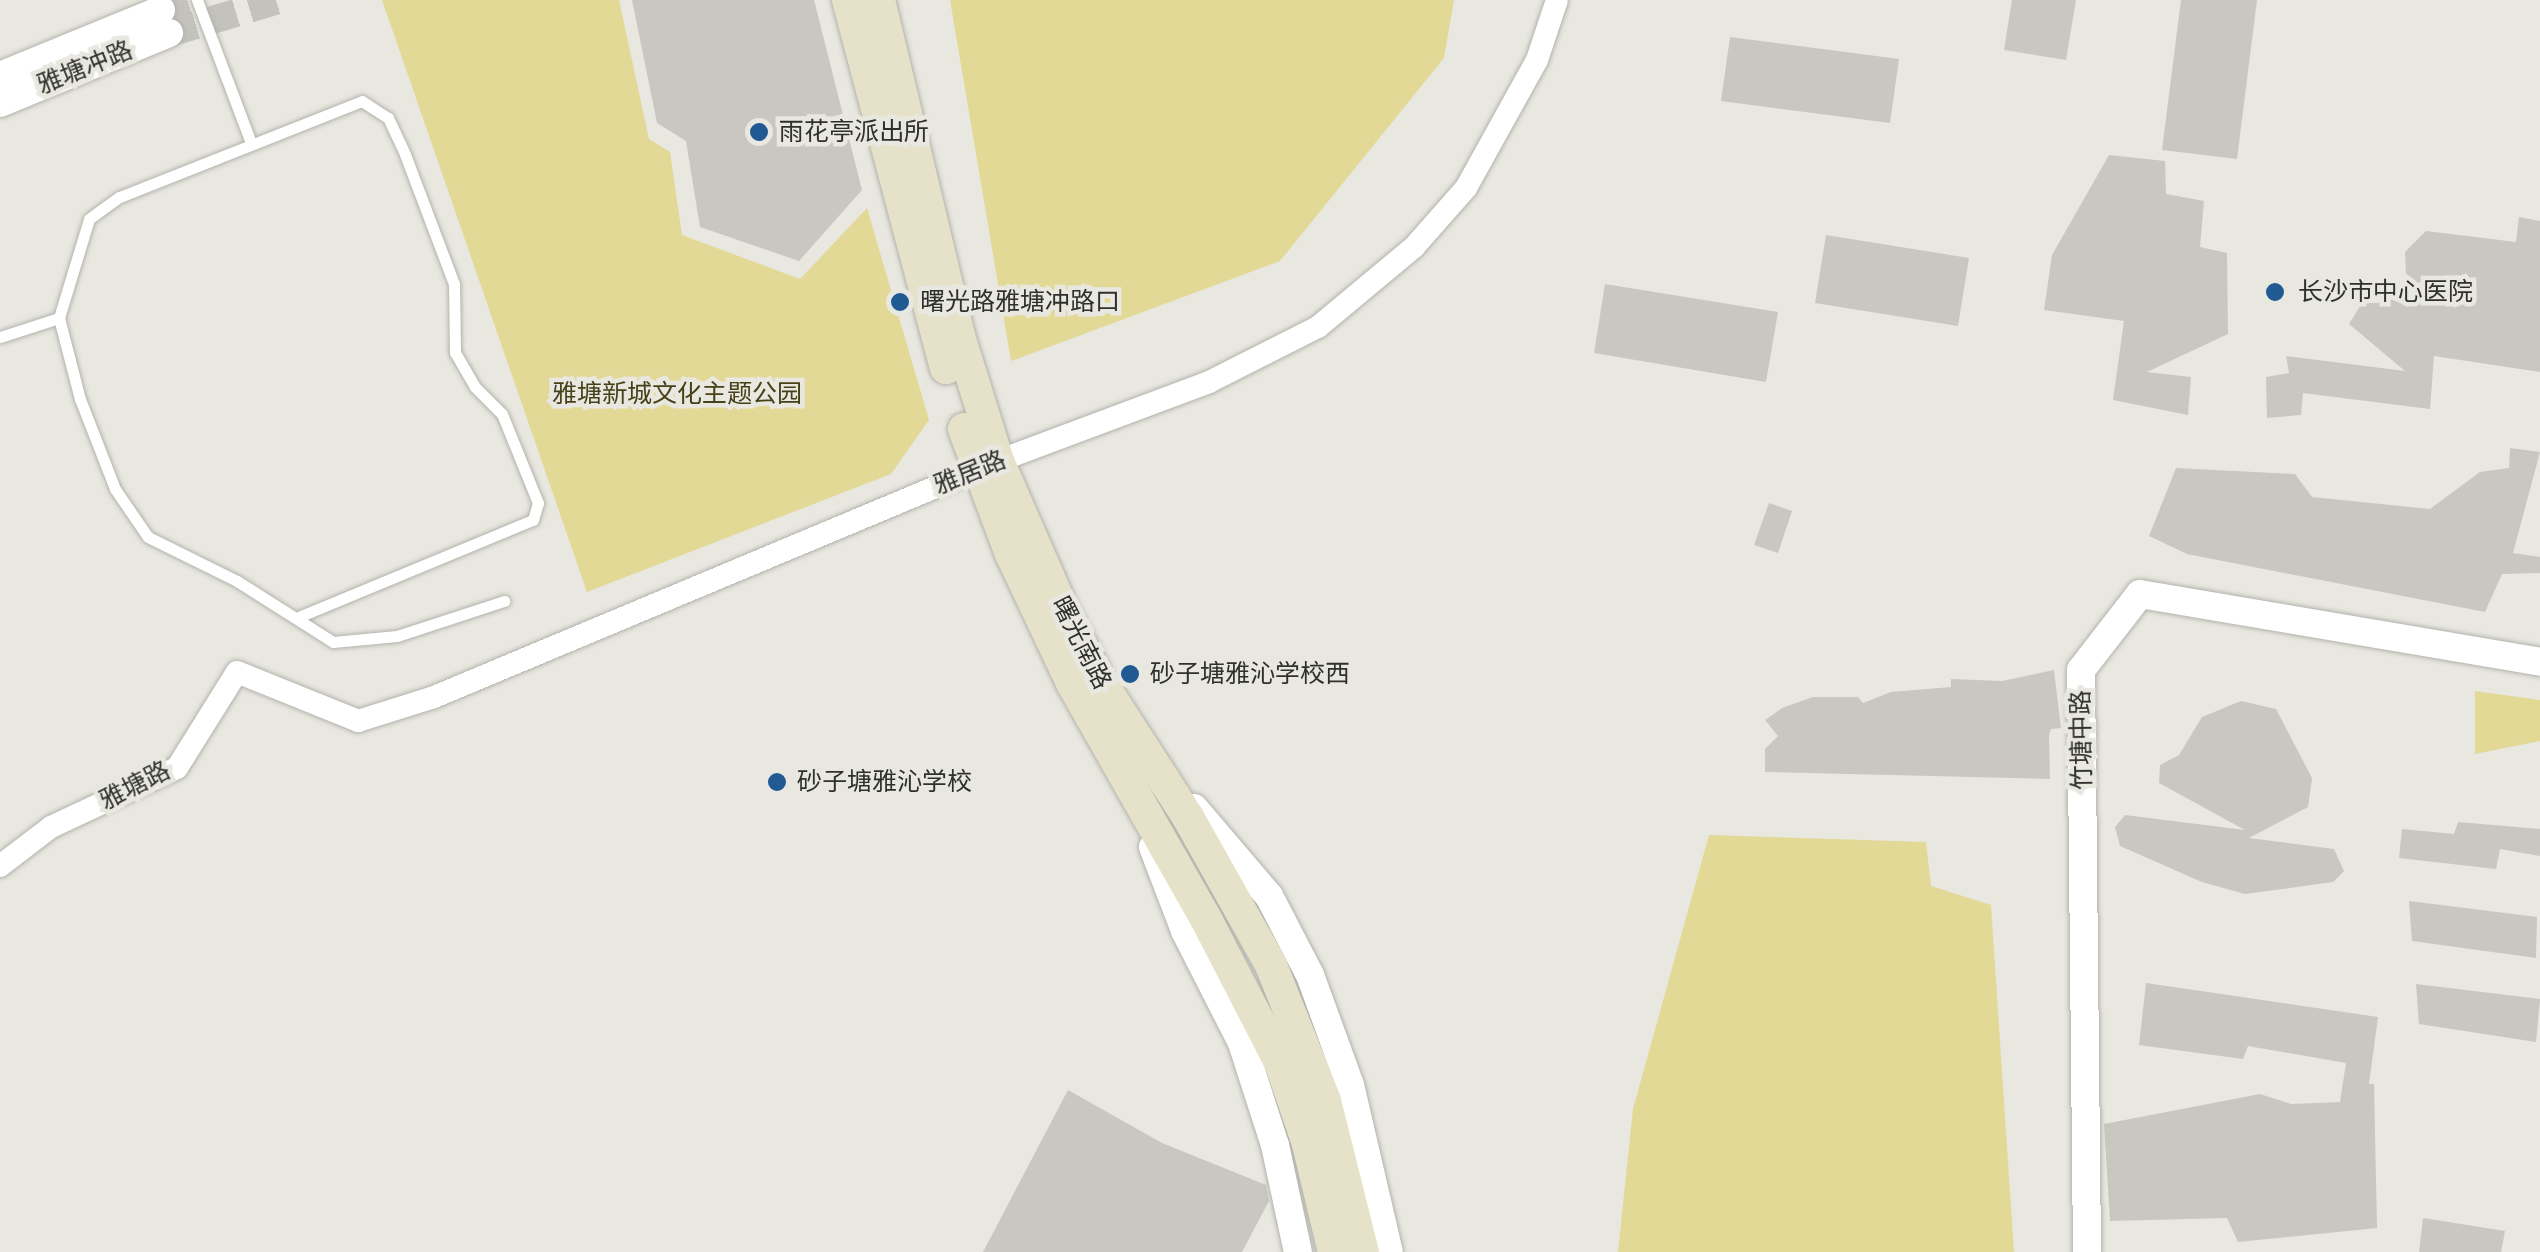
<!DOCTYPE html>
<html>
<head>
<meta charset="utf-8">
<style>
  body { margin:0 }
  #map { position:relative; width:2540px; height:1252px; overflow:hidden; background:#e8e7e0; font-family:Roboto,"Noto Sans SC",sans-serif }
  div>[style] { position:absolute }
  .green>* { inset:0; background:#e3d997 }
  .building>* { inset:0; background:#c8c7c0 }
  .tertiary-tunnel>* { height:28px; margin-top:-14px; transform-origin:0; background:repeating-linear-gradient(90deg,#c3c2bc 0 28px,transparent 0 42px) }
  .roads { filter:drop-shadow(0 0 2px #b3b3ac) drop-shadow(0 0 2px #b3b3ac) }
  .service>* { height:11px; margin:-5.5px; padding:0 5.5px; transform-origin:5.5px; border-radius:5.5px; background:#fff }
  .minor>* { height:22px; margin:-11px; padding:0 11px; transform-origin:11px; border-radius:11px; background:#fff }
  .tertiary>* { height:28px; margin:-14px; padding:0 14px; transform-origin:14px; border-radius:14px; background:#fff }
  .secondary>* { height:32px; margin:-16px; padding:0 16px; transform-origin:16px; border-radius:16px; background:#e6e2ca }
  .dots>* { width:28px; height:28px; translate:-50% -50%; box-sizing:border-box; border:5px solid #e8e7e0; border-radius:50% }
  span { translate:-50% -50%; white-space:nowrap; text-align:center; line-height:1.15; -webkit-text-stroke:9px #e8e7e0; paint-order:stroke }
  .street-label { font-size:25px; color:#2f2f2c }
  .poi-label { font-size:25px; color:#2f2f2c }
  .left { translate:0 -50%; text-align:left }
  .park-label { font-size:25px; color:#47411a }
</style>
</head>
<body>
<div id="map">
  <div class="green">
    <i style="clip-path:polygon(382px 0,619px 0,649px 139px,670px 152px,682px 235px,800px 279px,867px 208px,929px 420px,891px 474px,587px 592px)"></i>
    <i style="clip-path:polygon(950px 0,1454px 0,1444px 58px,1280px 261px,1011px 361px)"></i>
    <i style="clip-path:polygon(2475px 691px,2540px 700px,2540px 741px,2475px 754px)"></i>
    <i style="clip-path:polygon(1709px 835px,1926px 842px,1931px 886px,1991px 905px,2014px 1252px,1618px 1252px,1633px 1109px)"></i>
  </div>
  <div class="building">
    <i style="clip-path:polygon(632px 0,814px 0,862px 190px,799px 261px,700px 227px,686px 141px,657px 123px)"></i>
    <i style="clip-path:polygon(2012px 0,2076px 0,2066px 60px,2004px 50px)"></i>
    <i style="clip-path:polygon(2181px 0,2257px 0,2237px 159px,2162px 150px)"></i>
    <i style="clip-path:polygon(1730px 37px,1899px 59px,1890px 123px,1721px 101px)"></i>
    <i style="clip-path:polygon(2109px 155px,2165px 161px,2166px 194px,2204px 201px,2200px 247px,2227px 253px,2228px 334px,2147px 372px,2191px 377px,2188px 415px,2113px 400px,2124px 321px,2044px 310px,2052px 255px)"></i>
    <i style="clip-path:polygon(2519px 217px,2540px 221px,2540px 372px,2434px 356px,2430px 409px,2303px 393px,2301px 415px,2267px 418px,2266px 377px,2289px 373px,2286px 356px,2405px 371px,2349px 324px,2362px 303px,2378px 303px,2419px 286px,2406px 274px,2405px 252px,2426px 231px,2516px 242px)"></i>
    <i style="clip-path:polygon(1826px 235px,1969px 258px,1958px 326px,1815px 303px)"></i>
    <i style="clip-path:polygon(1605px 284px,1778px 312px,1766px 382px,1594px 353px)"></i>
    <i style="clip-path:polygon(2510px 448px,2540px 452px,2513px 553px,2540px 557px,2540px 573px,2502px 574px,2485px 612px,2187px 554px,2149px 536px,2176px 468px,2295px 474px,2312px 497px,2430px 509px,2480px 472px,2509px 468px)"></i>
    <i style="clip-path:polygon(1769px 503px,1792px 511px,1778px 553px,1754px 545px)"></i>
    <i style="clip-path:polygon(2054px 670px,2061px 728px,2051px 729px,2049px 735px,2050px 779px,1765px 772px,1765px 749px,1778px 736px,1765px 720px,1782px 708px,1813px 697px,1858px 697px,1863px 703px,1891px 692px,1951px 687px,1951px 679px,2002px 681px)"></i>
    <i style="clip-path:polygon(2241px 701px,2276px 709px,2312px 778px,2308px 807px,2249px 838px,2334px 849px,2344px 871px,2333px 882px,2245px 894px,2202px 882px,2120px 846px,2115px 827px,2125px 815px,2245px 830px,2159px 783px,2160px 765px,2179px 755px,2202px 717px)"></i>
    <i style="clip-path:polygon(2458px 822px,2540px 829px,2540px 856px,2500px 849px,2496px 869px,2399px 858px,2402px 829px,2454px 834px)"></i>
    <i style="clip-path:polygon(2409px 901px,2537px 917px,2536px 958px,2412px 941px)"></i>
    <i style="clip-path:polygon(2146px 983px,2378px 1017px,2369px 1084px,2374px 1084px,2377px 1228px,2238px 1242px,2227px 1218px,2110px 1221px,2104px 1124px,2260px 1094px,2291px 1104px,2340px 1102px,2346px 1063px,2248px 1046px,2243px 1059px,2139px 1045px)"></i>
    <i style="clip-path:polygon(2416px 984px,2540px 999px,2536px 1042px,2419px 1024px)"></i>
    <i style="clip-path:polygon(1068px 1090px,1162px 1143px,1266px 1185px,1269px 1201px,1242px 1252px,983px 1252px)"></i>
    <i style="clip-path:polygon(2423px 1218px,2505px 1231px,2501px 1252px,2419px 1252px)"></i>
  </div>
  <div class="tertiary-tunnel">
    <i style="left:161px;top:10px;width:34px;rotate:-17deg"></i>
    <i style="left:169px;top:33px;width:115px;rotate:-16.7deg"></i>
  </div>
  <div class="roads">
    <div class="service">
      <i style="left:197px;top:0;width:153px;rotate:69.3deg"></i>
      <i style="left:0;top:337px;width:62px;rotate:-17.9deg"></i>
      <i style="left:296px;top:618px;width:256px;rotate:-22.5deg"></i>
      <i style="left:533px;top:520px;width:18px;rotate:-74deg"></i>
      <i style="left:538px;top:503px;width:96px;rotate:-112deg"></i>
      <i style="left:502px;top:414px;width:38px;rotate:-135deg"></i>
      <i style="left:475px;top:387px;width:39px;rotate:-120deg"></i>
      <i style="left:455px;top:353px;width:69px;rotate:-90.8deg"></i>
      <i style="left:454px;top:284px;width:139px;rotate:-110.7deg"></i>
      <i style="left:405px;top:154px;width:40px;rotate:-115deg"></i>
      <i style="left:388px;top:118px;width:31px;rotate:-147deg"></i>
      <i style="left:362px;top:101px;width:261px;rotate:158.4deg"></i>
      <i style="left:119px;top:197px;width:37px;rotate:144deg"></i>
      <i style="left:89px;top:219px;width:103px;rotate:106.9deg"></i>
      <i style="left:59px;top:318px;width:84px;rotate:75.5deg"></i>
      <i style="left:80px;top:399px;width:97px;rotate:68.7deg"></i>
      <i style="left:115px;top:489px;width:58px;rotate:55.5deg"></i>
      <i style="left:148px;top:537px;width:99px;rotate:26.3deg"></i>
      <i style="left:237px;top:581px;width:114px;rotate:32.4deg"></i>
      <i style="left:333px;top:642px;width:64px;rotate:-5.4deg"></i>
      <i style="left:397px;top:636px;width:113px;rotate:-18.1deg"></i>
    </div>
    <div class="minor">
      <i style="left:0;top:866px;width:64px;rotate:-37.4deg"></i>
      <i style="left:51px;top:827px;width:139px;rotate:-25.1deg"></i>
      <i style="left:177px;top:768px;width:113px;rotate:-58deg"></i>
      <i style="left:237px;top:672px;width:131px;rotate:22deg"></i>
      <i style="left:358px;top:721px;width:80px;rotate:-17.5deg"></i>
      <i style="left:434px;top:697px;width:611px;rotate:-22.71deg"></i>
      <i style="left:998px;top:461px;width:225px;rotate:-20.5deg"></i>
      <i style="left:1209px;top:382px;width:122px;rotate:-26.8deg"></i>
      <i style="left:1318px;top:327px;width:125px;rotate:-39.8deg"></i>
      <i style="left:1414px;top:247px;width:79px;rotate:-48.6deg"></i>
      <i style="left:1466px;top:188px;width:146px;rotate:-61deg"></i>
      <i style="left:1537px;top:60px;width:63px;rotate:-71.6deg"></i>
    </div>
    <div class="tertiary">
      <i style="left:0;top:76px;width:174px;rotate:-22.3deg"></i>
      <i style="left:0;top:103px;width:183px;rotate:-22.5deg"></i>
      <i style="left:1194px;top:808px;width:116px;rotate:49.6deg"></i>
      <i style="left:1269px;top:896px;width:89px;rotate:62.6deg"></i>
      <i style="left:1310px;top:975px;width:117px;rotate:70deg"></i>
      <i style="left:1350px;top:1085px;width:171px;rotate:76.9deg"></i>
      <i style="left:1153px;top:847px;width:90px;rotate:69.1deg"></i>
      <i style="left:1185px;top:931px;width:126px;rotate:63deg"></i>
      <i style="left:1242px;top:1043px;width:107px;rotate:72.1deg"></i>
      <i style="left:1275px;top:1145px;width:109px;rotate:77.9deg"></i>
      <i style="left:2087px;top:1252px;width:582px;rotate:-90.59deg"></i>
      <i style="left:2081px;top:670px;width:96px;rotate:-52.2deg"></i>
      <i style="left:2140px;top:594px;width:406px;rotate:9.6deg"></i>
    </div>
    <div class="secondary">
      <i style="left:848px;top:0;width:381px;rotate:75.1deg"></i>
      <i style="left:879px;top:0;width:345px;rotate:76.6deg"></i>
      <i style="left:959px;top:336px;width:131px;rotate:72.7deg"></i>
      <i style="left:998px;top:461px;width:163px;rotate:66.4deg"></i>
      <i style="left:1063px;top:610px;width:78px;rotate:62.4deg"></i>
      <i style="left:1099px;top:679px;width:164px;rotate:57.2deg"></i>
      <i style="left:1188px;top:817px;width:170px;rotate:60.7deg"></i>
      <i style="left:1271px;top:965px;width:146px;rotate:68.3deg"></i>
      <i style="left:1325px;top:1101px;width:156px;rotate:75.9deg"></i>
      <i style="left:964px;top:429px;width:134px;rotate:69.4deg"></i>
      <i style="left:1011px;top:554px;width:143px;rotate:64.7deg"></i>
      <i style="left:1072px;top:683px;width:269px;rotate:60.4deg"></i>
      <i style="left:1205px;top:917px;width:163px;rotate:62.7deg"></i>
      <i style="left:1280px;top:1062px;width:87px;rotate:71.1deg"></i>
      <i style="left:1308px;top:1144px;width:111px;rotate:76.5deg"></i>
    </div>
  </div>
  <div class="dots">
    <i style="left:759px;top:132px;background:#215a92"></i>
    <i style="left:2275px;top:292px;background:#215a92"></i>
    <i style="left:900px;top:302px;background:#215a92"></i>
    <i style="left:1130px;top:674px;background:#215a92"></i>
    <i style="left:777px;top:782px;background:#215a92"></i>
  </div>
  <div class="street-label">
    <span style="left:85px;top:68px;rotate:-22deg">雅塘冲路</span>
    <span style="left:970px;top:473px;rotate:-22deg">雅居路</span>
    <span style="left:1081px;top:643px;rotate:63deg">曙光南路</span>
    <span style="left:2082px;top:740px;rotate:-91deg">竹塘中路</span>
    <span style="left:135px;top:786px;rotate:-27deg">雅塘路</span>
  </div>
  <div class="poi-label">
    <span class="left" style="left:779px;top:132px">雨花亭派出所</span>
    <span class="left" style="left:2298px;top:292px">长沙市中心医院</span>
    <span class="left" style="left:920px;top:302px">曙光路雅塘冲路口</span>
    <span class="left" style="left:1150px;top:674px">砂子塘雅沁学校西</span>
    <span class="left" style="left:797px;top:782px">砂子塘雅沁学校</span>
  </div>
  <div class="park-label">
    <span style="left:677px;top:394px">雅塘新城文化主题公园</span>
  </div>
</div>
</body>
</html>
